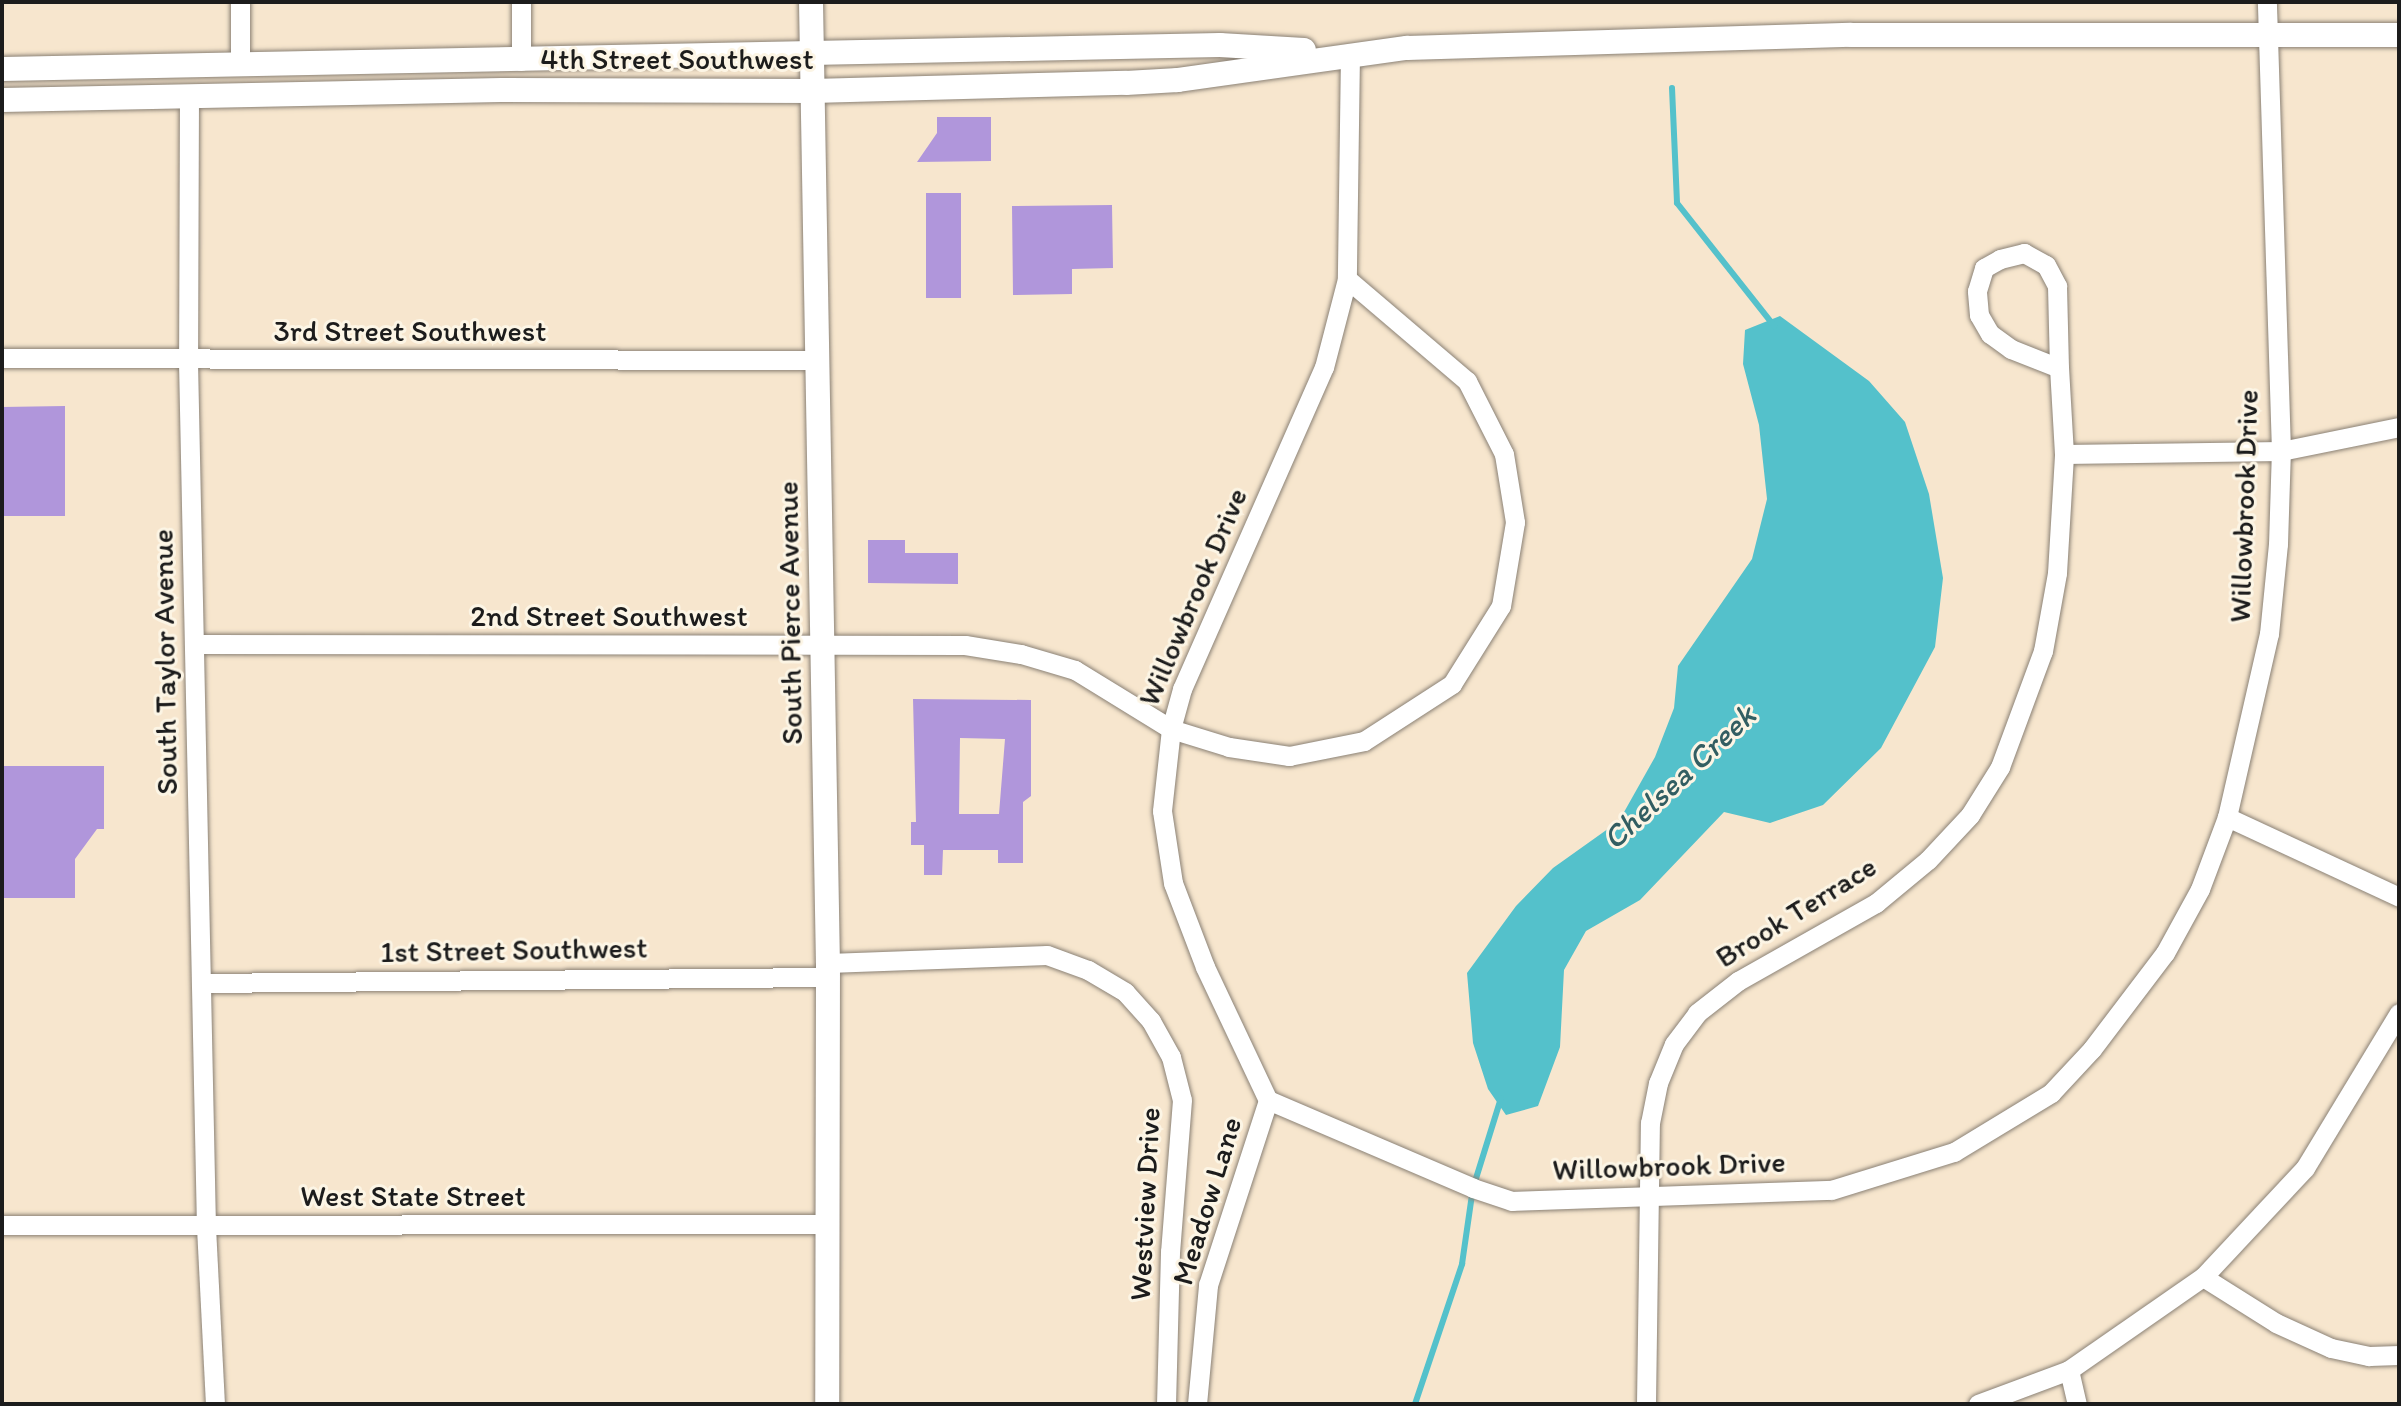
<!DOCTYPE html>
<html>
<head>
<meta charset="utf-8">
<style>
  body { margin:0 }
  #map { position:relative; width:2401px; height:1406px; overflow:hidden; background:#f7e6ce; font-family:Itim,sans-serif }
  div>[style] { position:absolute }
  .water>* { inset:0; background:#54c1cb }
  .stream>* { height:6px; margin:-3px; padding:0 3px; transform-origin:3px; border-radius:3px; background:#54c1cb }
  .building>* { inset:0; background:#b096db }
  .roads { filter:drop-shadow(0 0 2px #8a8175) drop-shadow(0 0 2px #8a8175) }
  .minor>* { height:19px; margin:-9.5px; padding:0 9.5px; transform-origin:9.5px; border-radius:9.5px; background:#fff }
  .major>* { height:24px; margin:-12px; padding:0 12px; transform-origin:12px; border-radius:12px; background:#fff }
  span { translate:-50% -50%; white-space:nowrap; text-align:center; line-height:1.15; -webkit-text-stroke:6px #fcf5e5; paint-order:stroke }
  .street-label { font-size:30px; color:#1c1c1c }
  .water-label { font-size:32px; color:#325e62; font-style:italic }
  .frame { position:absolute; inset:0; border:4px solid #1c1c1c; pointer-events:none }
</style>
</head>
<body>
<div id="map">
  <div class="water">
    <i style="clip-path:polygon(1780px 316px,1869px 381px,1905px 422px,1929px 494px,1943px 578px,1935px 647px,1881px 748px,1823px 805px,1770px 823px,1724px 812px,1640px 900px,1586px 931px,1564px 970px,1560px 1047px,1538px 1106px,1506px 1115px,1488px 1089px,1473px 1043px,1467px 973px,1516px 906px,1553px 868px,1619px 821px,1655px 757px,1674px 708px,1678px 666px,1752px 559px,1767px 499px,1759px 425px,1743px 364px,1745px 330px)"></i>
  </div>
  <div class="stream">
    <i style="left:1672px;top:88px;width:115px;rotate:87.5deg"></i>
    <i style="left:1677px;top:203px;width:157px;rotate:51.7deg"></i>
    <i style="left:1415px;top:1404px;width:148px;rotate:-71.4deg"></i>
    <i style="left:1462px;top:1264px;width:77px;rotate:-81.8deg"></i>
    <i style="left:1473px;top:1188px;width:94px;rotate:-72.7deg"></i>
  </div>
  <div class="building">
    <i style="clip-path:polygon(937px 117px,991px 117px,991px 161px,917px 162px,937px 133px)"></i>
    <i style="clip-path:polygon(926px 193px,961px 193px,961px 298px,926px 298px)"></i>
    <i style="clip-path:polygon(1112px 205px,1113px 268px,1072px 269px,1072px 294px,1013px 295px,1012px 206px)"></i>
    <i style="clip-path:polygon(65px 406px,65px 516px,2px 516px,2px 407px)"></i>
    <i style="clip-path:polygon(868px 540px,905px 540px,905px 553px,958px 553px,958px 584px,868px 583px)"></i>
    <i style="clip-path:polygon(evenodd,913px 699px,1031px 700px,1031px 796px,1023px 802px,1023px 863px,998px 863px,998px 850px,943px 850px,942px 875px,924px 875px,924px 845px,911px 845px,911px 822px,916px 822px,913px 699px,960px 738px,1005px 739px,999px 814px,959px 814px,960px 738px)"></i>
    <i style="clip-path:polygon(2px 766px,104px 766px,104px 829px,97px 829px,75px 859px,75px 898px,2px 898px)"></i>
  </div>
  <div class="roads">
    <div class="minor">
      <i style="left:1350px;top:53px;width:226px;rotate:90.8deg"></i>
      <i style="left:1347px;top:279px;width:91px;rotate:104.6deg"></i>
      <i style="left:1324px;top:367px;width:352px;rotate:113.8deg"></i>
      <i style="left:1182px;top:689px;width:41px;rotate:105.4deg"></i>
      <i style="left:1171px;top:729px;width:82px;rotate:96.3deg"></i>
      <i style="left:1162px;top:811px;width:73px;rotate:81.3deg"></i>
      <i style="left:1173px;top:883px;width:90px;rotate:69.1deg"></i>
      <i style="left:1205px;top:967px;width:147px;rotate:64.7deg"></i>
      <i style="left:1268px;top:1100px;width:223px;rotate:23.2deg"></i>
      <i style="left:1473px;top:1188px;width:41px;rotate:18.4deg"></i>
      <i style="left:1512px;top:1201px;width:319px;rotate:-2deg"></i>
      <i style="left:1831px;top:1190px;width:129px;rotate:-17.2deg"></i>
      <i style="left:1954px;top:1152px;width:114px;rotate:-31.3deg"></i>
      <i style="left:2051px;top:1093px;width:60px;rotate:-47deg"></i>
      <i style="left:2092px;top:1049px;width:121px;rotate:-52.8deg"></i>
      <i style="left:2165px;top:953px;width:73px;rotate:-61.3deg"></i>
      <i style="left:2200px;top:889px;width:77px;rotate:-69.4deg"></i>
      <i style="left:2227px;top:817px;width:188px;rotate:-77.1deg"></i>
      <i style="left:2269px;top:634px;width:90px;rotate:-84.3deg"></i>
      <i style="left:2278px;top:544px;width:93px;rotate:-88.2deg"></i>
      <i style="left:2281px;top:451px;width:449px;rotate:-91.8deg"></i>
      <i style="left:521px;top:61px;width:59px;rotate:-90deg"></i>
      <i style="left:240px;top:64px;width:62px;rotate:-90deg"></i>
      <i style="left:189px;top:95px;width:266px;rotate:90.2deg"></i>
      <i style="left:188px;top:361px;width:866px;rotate:88.81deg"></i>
      <i style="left:206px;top:1227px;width:177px;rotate:87.1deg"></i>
      <i style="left:2024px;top:253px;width:25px;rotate:29deg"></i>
      <i style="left:2046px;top:265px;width:24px;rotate:62deg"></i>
      <i style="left:2057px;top:286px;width:82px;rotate:88.6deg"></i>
      <i style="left:2059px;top:368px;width:52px;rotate:-158.4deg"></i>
      <i style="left:2011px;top:349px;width:26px;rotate:-144deg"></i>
      <i style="left:1990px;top:334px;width:22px;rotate:-120deg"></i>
      <i style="left:1979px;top:315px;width:24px;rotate:-95deg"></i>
      <i style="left:1977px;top:291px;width:24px;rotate:-73deg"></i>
      <i style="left:1984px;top:268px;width:18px;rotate:-29deg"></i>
      <i style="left:2000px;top:259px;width:25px;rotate:-14deg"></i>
      <i style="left:2px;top:358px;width:816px;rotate:0.14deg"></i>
      <i style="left:2064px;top:454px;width:217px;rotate:-0.8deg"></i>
      <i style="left:2281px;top:451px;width:120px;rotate:-11.5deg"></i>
      <i style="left:195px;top:644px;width:770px;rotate:0.07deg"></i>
      <i style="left:965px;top:645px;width:57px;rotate:9.1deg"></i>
      <i style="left:1021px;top:654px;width:56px;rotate:16.5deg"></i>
      <i style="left:1075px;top:670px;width:113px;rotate:31.6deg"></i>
      <i style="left:1171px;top:729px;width:61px;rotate:17.2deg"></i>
      <i style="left:1229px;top:747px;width:61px;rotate:8.5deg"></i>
      <i style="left:1289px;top:756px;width:76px;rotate:-11.3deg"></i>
      <i style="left:1364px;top:741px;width:105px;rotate:-32.9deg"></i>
      <i style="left:1452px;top:684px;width:92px;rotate:-57.9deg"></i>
      <i style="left:1501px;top:606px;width:85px;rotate:-80.5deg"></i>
      <i style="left:1515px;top:522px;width:69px;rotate:-99.2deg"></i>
      <i style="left:1504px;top:454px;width:82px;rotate:-116.9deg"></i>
      <i style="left:1467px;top:381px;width:157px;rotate:-139.6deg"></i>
      <i style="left:2227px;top:817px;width:190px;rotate:24.9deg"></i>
      <i style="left:828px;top:963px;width:219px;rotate:-2.1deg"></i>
      <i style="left:1047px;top:955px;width:44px;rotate:20.1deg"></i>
      <i style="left:1088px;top:970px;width:43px;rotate:30.7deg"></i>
      <i style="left:1125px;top:992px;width:39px;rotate:48deg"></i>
      <i style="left:1151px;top:1021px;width:41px;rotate:60.9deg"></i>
      <i style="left:1171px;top:1057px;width:44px;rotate:75.7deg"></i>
      <i style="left:1182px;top:1100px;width:152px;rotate:94.5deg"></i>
      <i style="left:1170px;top:1252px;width:152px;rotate:91.5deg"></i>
      <i style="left:201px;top:983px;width:627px;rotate:-0.55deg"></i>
      <i style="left:2px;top:1225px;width:823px;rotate:-0.07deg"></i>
      <i style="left:2203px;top:1277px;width:86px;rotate:32.2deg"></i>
      <i style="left:2276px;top:1323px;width:60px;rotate:24.4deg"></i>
      <i style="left:2331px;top:1348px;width:39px;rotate:12deg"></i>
      <i style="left:2369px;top:1356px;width:30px;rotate:-2deg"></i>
      <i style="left:2069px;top:1370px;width:35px;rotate:77deg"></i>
      <i style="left:1197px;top:1404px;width:120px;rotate:-84.7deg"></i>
      <i style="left:1208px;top:1285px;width:194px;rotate:-72deg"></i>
      <i style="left:1646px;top:1404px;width:281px;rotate:-89.2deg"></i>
      <i style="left:1650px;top:1123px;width:41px;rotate:-78.7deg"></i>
      <i style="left:1658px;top:1083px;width:42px;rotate:-67.7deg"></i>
      <i style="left:1674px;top:1044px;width:39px;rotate:-53deg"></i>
      <i style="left:1697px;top:1013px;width:52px;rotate:-38deg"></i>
      <i style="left:1738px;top:981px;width:159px;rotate:-29.5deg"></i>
      <i style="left:1876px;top:903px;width:67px;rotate:-39.6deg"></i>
      <i style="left:1928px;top:860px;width:62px;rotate:-47deg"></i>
      <i style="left:1970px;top:815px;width:57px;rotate:-58deg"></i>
      <i style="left:2000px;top:767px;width:124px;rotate:-69.7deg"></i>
      <i style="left:2043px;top:651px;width:79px;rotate:-79.8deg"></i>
      <i style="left:2057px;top:573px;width:119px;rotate:-86.6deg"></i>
      <i style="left:2064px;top:454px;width:86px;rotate:-93.3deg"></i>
      <i style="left:1978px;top:1404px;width:97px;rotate:-20.5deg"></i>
      <i style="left:2069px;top:1370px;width:163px;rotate:-34.8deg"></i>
      <i style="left:2203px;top:1277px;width:149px;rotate:-46.9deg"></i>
      <i style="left:2305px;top:1168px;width:181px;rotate:-58.8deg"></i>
    </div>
    <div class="major">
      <i style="left:811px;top:2px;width:961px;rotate:88.99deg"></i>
      <i style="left:828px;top:963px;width:441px;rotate:90.1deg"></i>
      <i style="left:2px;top:69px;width:1218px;rotate:-1.13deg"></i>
      <i style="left:1220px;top:45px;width:84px;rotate:3.4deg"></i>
      <i style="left:2px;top:100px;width:503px;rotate:-1.14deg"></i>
      <i style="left:505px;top:90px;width:307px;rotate:0.2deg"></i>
      <i style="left:812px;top:91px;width:314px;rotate:-1.5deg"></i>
      <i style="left:1126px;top:83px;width:52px;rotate:-3.3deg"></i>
      <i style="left:1178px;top:80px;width:231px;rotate:-8deg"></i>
      <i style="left:1407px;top:48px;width:444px;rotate:-1.7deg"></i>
      <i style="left:1851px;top:35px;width:548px"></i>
    </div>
  </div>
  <div class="street-label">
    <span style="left:677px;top:59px">4th Street Southwest</span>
    <span style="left:410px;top:331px">3rd Street Southwest</span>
    <span style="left:2244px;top:506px;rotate:-88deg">Willowbrook Drive</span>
    <span style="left:1193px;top:597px;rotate:-67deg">Willowbrook Drive</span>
    <span style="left:790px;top:613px;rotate:-91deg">South Pierce Avenue</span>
    <span style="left:609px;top:616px">2nd Street Southwest</span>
    <span style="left:165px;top:662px;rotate:-91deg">South Taylor Avenue</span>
    <span style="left:1796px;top:912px;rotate:-32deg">Brook Terrace</span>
    <span style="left:514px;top:950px;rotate:-1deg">1st Street Southwest</span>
    <span style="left:1669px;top:1166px;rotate:-2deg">Willowbrook Drive</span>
    <span style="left:413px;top:1196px">West State Street</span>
    <span style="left:1207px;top:1201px;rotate:-73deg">Meadow Lane</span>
    <span style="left:1145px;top:1204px;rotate:-87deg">Westview Drive</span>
  </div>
  <div class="water-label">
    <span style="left:1679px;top:777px;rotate:-43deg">Chelsea Creek</span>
  </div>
  <div class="frame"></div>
</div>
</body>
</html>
